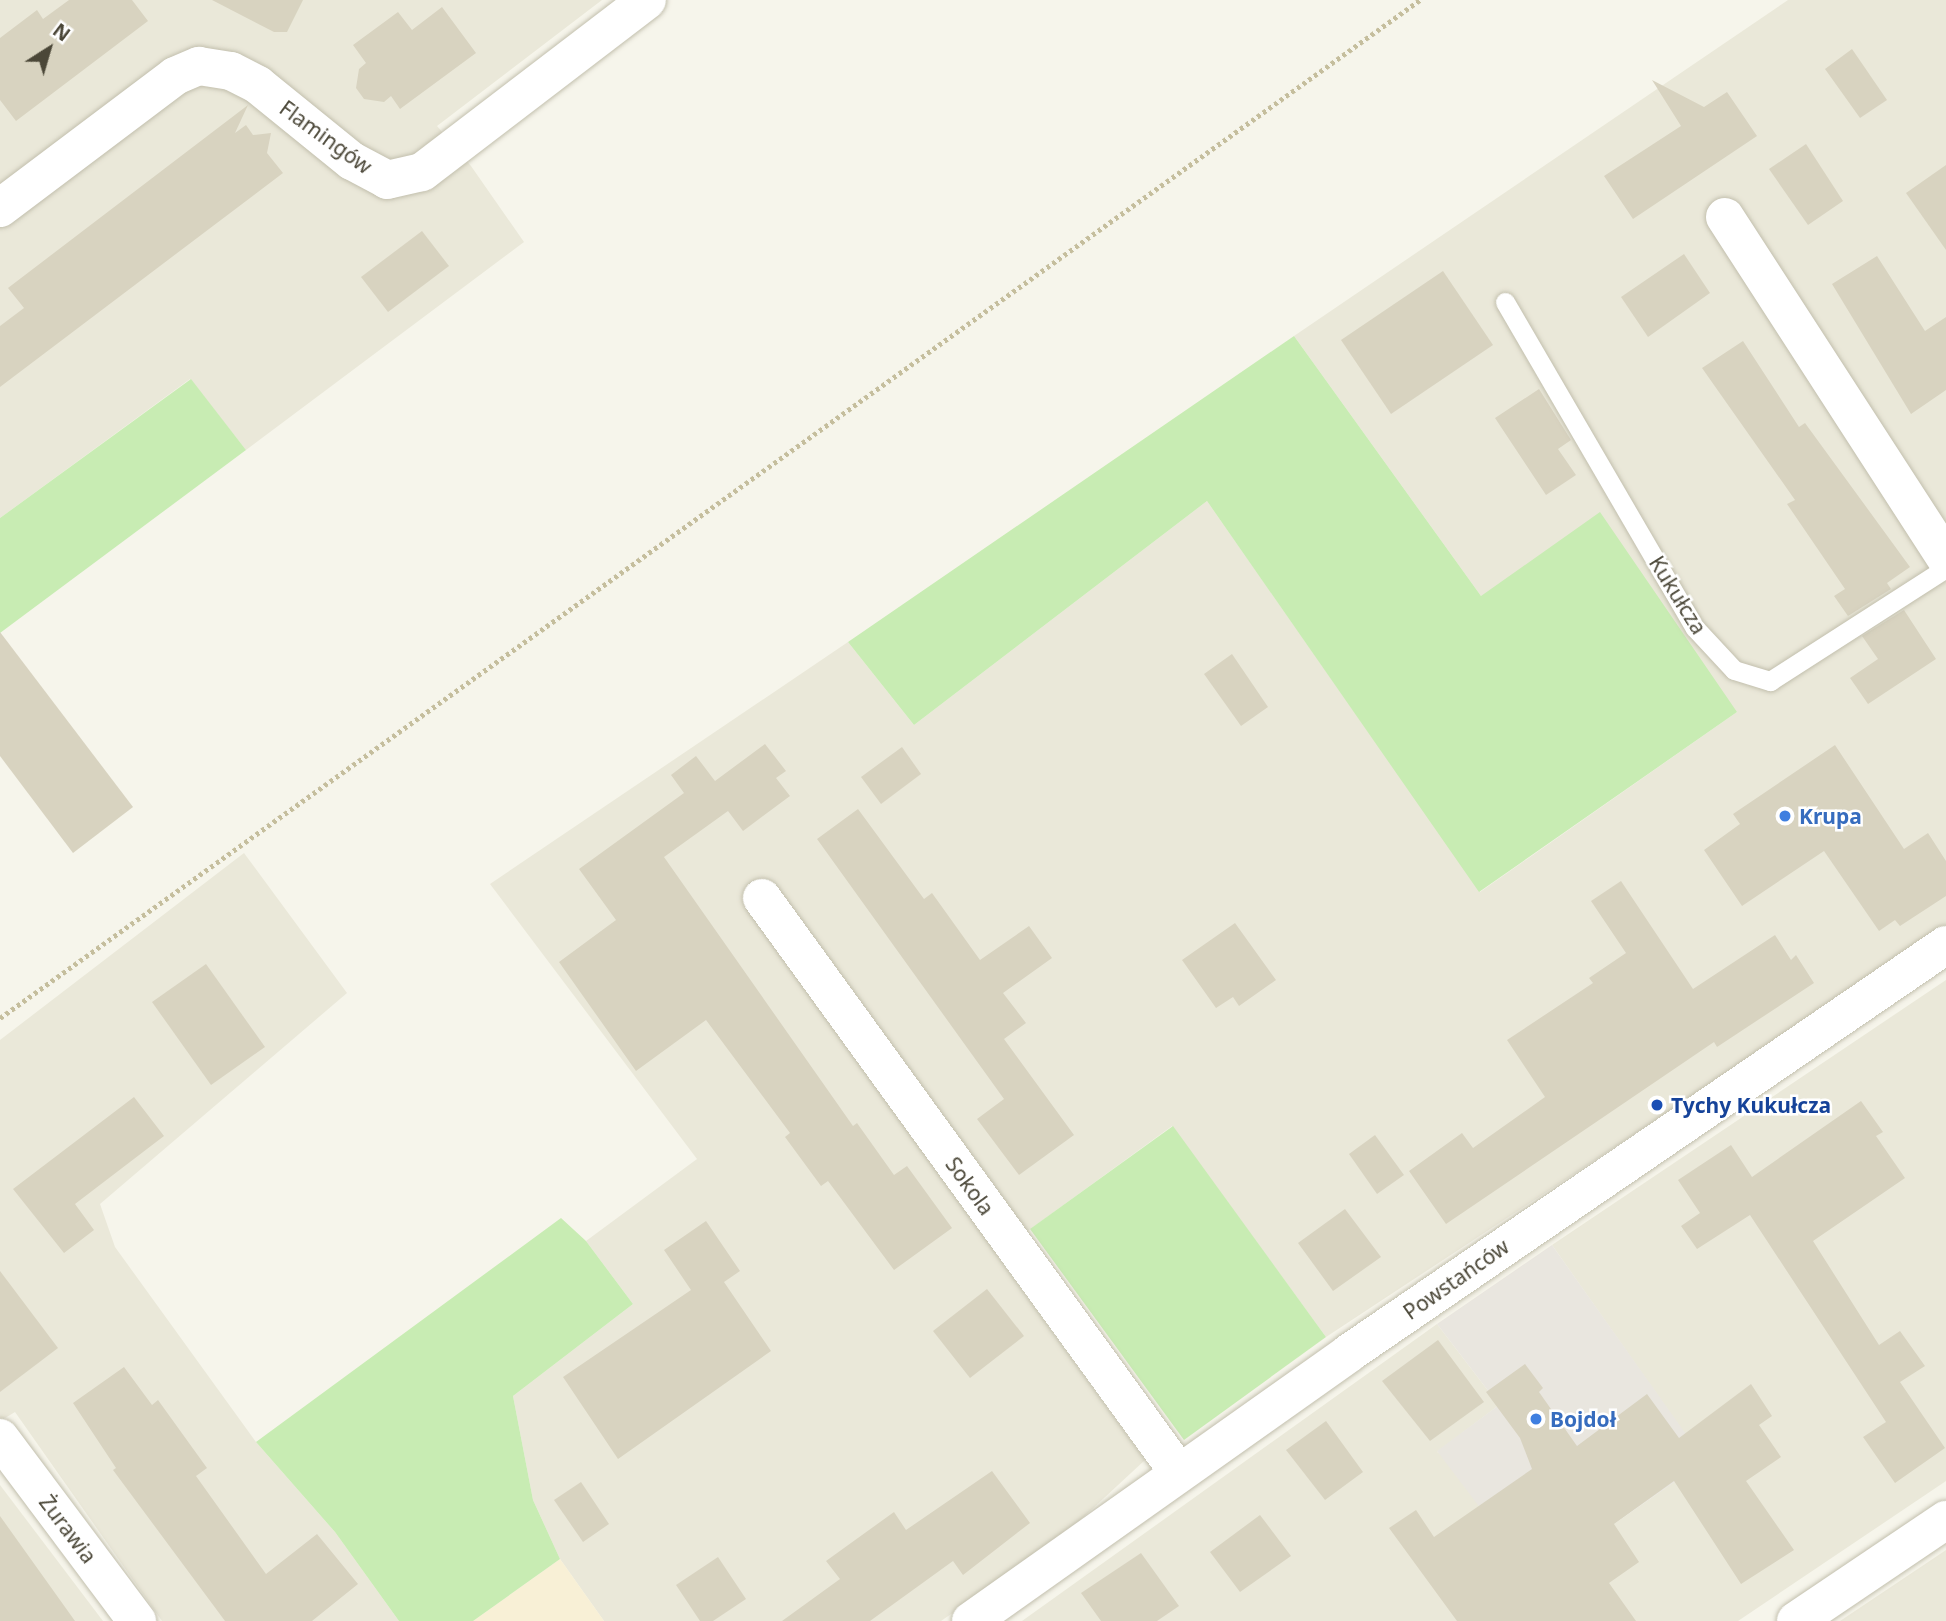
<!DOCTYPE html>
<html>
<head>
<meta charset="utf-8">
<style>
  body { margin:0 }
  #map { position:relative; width:1946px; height:1621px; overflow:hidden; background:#f6f5eb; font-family:"Noto Sans",sans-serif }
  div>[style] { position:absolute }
  .residential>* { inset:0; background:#eae8d9 }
  .commercial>* { inset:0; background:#f8f0d6 }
  .industrial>* { inset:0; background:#e9e6df }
  .green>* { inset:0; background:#c8ecb3 }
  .building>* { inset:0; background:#d8d3c0 }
  .path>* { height:4.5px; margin-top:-2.25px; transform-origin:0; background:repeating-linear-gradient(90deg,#c5be9d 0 3.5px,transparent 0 7px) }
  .roads { filter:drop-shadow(0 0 2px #c2bfad) drop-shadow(0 0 2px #c2bfad) }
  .lane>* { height:19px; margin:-9.5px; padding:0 9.5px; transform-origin:9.5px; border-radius:9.5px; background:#fff }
  .street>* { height:38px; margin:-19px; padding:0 19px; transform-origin:19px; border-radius:19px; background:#fff }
  .dots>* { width:19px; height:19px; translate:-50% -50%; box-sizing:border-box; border:4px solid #fff; border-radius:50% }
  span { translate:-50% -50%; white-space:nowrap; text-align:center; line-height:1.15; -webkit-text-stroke:5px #fff; paint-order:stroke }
  .street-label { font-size:21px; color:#4b4738 }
  .shop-label { font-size:21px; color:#366cbe; font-weight:700 }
  .left { translate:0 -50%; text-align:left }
  .transit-label { font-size:21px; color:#164399; font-weight:700 }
  .north { position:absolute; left:14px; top:14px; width:70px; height:70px; -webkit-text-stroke:5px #fff; paint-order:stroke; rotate:37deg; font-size:19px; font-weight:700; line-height:28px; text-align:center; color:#4b4738 }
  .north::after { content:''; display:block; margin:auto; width:24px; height:32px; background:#4b4738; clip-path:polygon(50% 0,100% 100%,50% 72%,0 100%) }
</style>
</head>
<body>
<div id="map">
  <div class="residential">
    <i style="clip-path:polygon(0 0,602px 0,437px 126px,471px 166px,524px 242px,246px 450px,190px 379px,0 518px)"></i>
    <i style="clip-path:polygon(1788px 0,1946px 0,1946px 929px,1326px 1337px,1172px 1126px,996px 1254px,1145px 1460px,1062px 1537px,941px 1621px,604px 1621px,560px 1559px,533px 1500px,513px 1396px,633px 1304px,586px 1241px,697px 1159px,490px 884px,848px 642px,914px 725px,1207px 501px,1480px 892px,1737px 712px,1481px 596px,1294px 336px)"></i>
    <i style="clip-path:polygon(244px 853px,347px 993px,100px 1204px,115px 1247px,256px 1442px,335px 1532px,399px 1621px,162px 1621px,15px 1412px,0 1421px,0 1040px)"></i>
    <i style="clip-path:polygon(1946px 980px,1946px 1481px,1738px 1621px,1022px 1621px,1437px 1324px,1499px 1405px,1437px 1452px,1614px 1524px,1704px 1461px,1552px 1245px)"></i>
    <i style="clip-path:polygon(0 1485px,103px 1621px,0 1621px)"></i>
    <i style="clip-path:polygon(1946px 1550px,1946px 1621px,1840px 1621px)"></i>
  </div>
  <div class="commercial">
    <i style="clip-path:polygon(560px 1559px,604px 1621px,473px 1621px)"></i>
  </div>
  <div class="industrial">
    <i style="clip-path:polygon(1552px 1245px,1705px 1461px,1534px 1579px,1437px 1451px,1499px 1405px,1437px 1324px)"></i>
  </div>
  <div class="green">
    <i style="clip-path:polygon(1294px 336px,1481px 596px,1600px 512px,1737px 712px,1479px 892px,1207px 501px,914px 725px,848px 642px)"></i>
    <i style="clip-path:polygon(191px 379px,246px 450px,0 633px,0 518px)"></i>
    <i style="clip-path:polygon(1173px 1126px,1326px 1337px,1184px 1440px,1030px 1229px)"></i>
    <i style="clip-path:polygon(561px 1218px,586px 1241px,633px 1304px,513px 1396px,533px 1500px,560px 1559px,473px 1621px,399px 1621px,335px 1532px,256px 1442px)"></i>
  </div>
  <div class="building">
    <i style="clip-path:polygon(69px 0,132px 0,148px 21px,16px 121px,0 100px,0 38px,37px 10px,43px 19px)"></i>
    <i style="clip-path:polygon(212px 0,303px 0,287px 32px,274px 32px)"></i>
    <i style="clip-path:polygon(442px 7px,476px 53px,400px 109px,391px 96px,384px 102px,364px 99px,356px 88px,359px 69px,366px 63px,353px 45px,398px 12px,412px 30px)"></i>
    <i style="clip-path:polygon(1852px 49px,1887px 100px,1860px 118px,1825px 69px)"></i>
    <i style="clip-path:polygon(1652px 80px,1704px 107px,1727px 92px,1757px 136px,1633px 219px,1604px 176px,1681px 126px)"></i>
    <i style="clip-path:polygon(248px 105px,235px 133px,246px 125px,253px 135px,271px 133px,267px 153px,283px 173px,0 387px,0 326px,24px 308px,8px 288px)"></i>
    <i style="clip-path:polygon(1806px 144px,1843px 201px,1808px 225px,1769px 169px)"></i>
    <i style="clip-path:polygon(1946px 165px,1946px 250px,1906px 193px)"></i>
    <i style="clip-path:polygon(422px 231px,449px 266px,388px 312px,361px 277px)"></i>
    <i style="clip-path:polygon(1684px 254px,1710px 293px,1648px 337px,1621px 297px)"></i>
    <i style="clip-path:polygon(1877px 256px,1925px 331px,1946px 317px,1946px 390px,1911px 414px,1832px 284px)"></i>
    <i style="clip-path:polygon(1443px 271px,1493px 345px,1391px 414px,1341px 340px)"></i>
    <i style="clip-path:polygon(1743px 341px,1799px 427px,1805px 423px,1910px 567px,1887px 583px,1891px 589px,1848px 616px,1834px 596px,1845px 589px,1787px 504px,1795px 500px,1702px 368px)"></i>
    <i style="clip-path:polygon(1539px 389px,1571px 440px,1558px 449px,1576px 475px,1546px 495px,1495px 418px)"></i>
    <i style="clip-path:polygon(1904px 610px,1936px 659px,1868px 704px,1850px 678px,1878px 659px,1862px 636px)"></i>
    <i style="clip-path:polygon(0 632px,133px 807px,73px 853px,0 756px)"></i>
    <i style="clip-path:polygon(1232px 654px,1268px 707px,1241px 726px,1204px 674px)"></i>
    <i style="clip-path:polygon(765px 744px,786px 771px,776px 778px,790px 796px,743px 831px,728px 811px,664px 857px,853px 1126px,857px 1123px,894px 1175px,907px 1166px,952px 1228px,894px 1270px,828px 1181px,821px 1186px,785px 1137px,790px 1133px,706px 1020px,636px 1071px,559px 962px,616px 920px,579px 869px,684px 793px,671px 775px,696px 756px,715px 781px)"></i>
    <i style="clip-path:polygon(1835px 745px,1904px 849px,1928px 833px,1946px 861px,1946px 896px,1900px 926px,1895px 920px,1879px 931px,1824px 851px,1742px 906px,1704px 850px,1740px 824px,1733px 814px)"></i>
    <i style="clip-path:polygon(902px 747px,921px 774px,881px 804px,861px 777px)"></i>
    <i style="clip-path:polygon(858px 809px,924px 899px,932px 893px,980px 960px,1029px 926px,1052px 958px,1003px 993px,1026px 1023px,1004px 1039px,1074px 1135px,1019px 1175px,977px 1119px,1004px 1099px,817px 839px)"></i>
    <i style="clip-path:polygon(1621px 881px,1693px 989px,1775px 935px,1791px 960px,1796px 955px,1814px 983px,1717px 1047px,1714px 1042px,1446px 1224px,1409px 1171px,1462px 1133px,1473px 1148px,1545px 1097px,1507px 1040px,1593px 983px,1589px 978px,1626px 953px,1591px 901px)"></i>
    <i style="clip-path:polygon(1235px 923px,1276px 980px,1239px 1006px,1233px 997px,1216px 1008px,1182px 960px)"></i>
    <i style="clip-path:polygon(206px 964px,265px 1047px,211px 1085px,152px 1002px)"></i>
    <i style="clip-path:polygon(134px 1097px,164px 1136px,75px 1204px,94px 1230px,64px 1253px,13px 1189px)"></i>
    <i style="clip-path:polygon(1861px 1101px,1883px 1132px,1876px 1136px,1905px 1178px,1813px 1241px,1879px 1345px,1900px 1331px,1925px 1366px,1900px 1382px,1945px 1448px,1895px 1483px,1863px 1437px,1886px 1422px,1750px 1215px,1697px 1249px,1681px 1226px,1700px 1213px,1678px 1180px,1731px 1145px,1752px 1177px)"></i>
    <i style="clip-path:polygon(1375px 1135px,1404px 1175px,1377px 1194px,1349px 1154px)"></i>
    <i style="clip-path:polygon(1345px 1209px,1381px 1257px,1333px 1291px,1298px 1243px)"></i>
    <i style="clip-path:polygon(706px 1221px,740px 1271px,724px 1282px,771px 1351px,618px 1459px,563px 1377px,691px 1290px,664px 1250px)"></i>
    <i style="clip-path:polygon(0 1271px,58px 1348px,0 1392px)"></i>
    <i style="clip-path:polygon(987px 1289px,1024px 1336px,970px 1378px,933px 1331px)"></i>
    <i style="clip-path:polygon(1438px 1340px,1484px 1402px,1430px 1441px,1382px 1381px)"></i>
    <i style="clip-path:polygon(1525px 1364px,1543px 1388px,1539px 1392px,1577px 1446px,1647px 1394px,1679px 1438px,1751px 1384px,1772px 1416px,1759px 1425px,1781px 1457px,1746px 1481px,1794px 1550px,1741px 1584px,1674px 1481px,1614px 1524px,1639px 1562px,1609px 1583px,1636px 1621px,1457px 1621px,1389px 1528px,1416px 1510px,1434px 1537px,1532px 1469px,1520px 1438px,1486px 1392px)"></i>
    <i style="clip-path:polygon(124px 1367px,152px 1405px,158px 1400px,207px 1468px,196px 1476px,266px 1574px,317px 1534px,358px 1584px,312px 1621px,225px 1621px,113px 1470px,116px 1468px,73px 1403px)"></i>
    <i style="clip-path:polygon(1326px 1421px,1363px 1472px,1325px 1500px,1286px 1450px)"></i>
    <i style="clip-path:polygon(992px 1471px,1030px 1523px,963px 1575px,953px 1561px,870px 1621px,782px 1621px,840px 1579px,826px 1561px,894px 1512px,906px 1530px)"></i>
    <i style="clip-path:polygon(581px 1482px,609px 1524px,583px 1542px,554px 1500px)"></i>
    <i style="clip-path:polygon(1260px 1515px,1291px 1556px,1240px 1592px,1210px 1552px)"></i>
    <i style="clip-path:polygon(0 1516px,75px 1621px,0 1621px)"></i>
    <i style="clip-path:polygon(1141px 1553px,1179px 1606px,1157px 1621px,1101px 1621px,1081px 1593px)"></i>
    <i style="clip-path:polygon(718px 1557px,746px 1599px,713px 1621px,700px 1621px,676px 1585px)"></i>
  </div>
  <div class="path">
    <i style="left:0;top:1018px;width:1747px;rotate:-35.64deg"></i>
  </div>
  <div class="roads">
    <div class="lane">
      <i style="left:1505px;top:302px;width:377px;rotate:59.8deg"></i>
      <i style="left:1695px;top:628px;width:57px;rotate:47.1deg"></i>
      <i style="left:1734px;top:670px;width:38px;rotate:17deg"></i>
      <i style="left:1770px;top:681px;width:209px;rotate:-32.7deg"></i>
    </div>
    <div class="street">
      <i style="left:0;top:208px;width:219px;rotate:-37deg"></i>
      <i style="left:175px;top:76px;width:26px;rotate:-23deg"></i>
      <i style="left:199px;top:66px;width:32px;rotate:9deg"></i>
      <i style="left:231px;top:71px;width:30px;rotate:27deg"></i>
      <i style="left:258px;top:85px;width:121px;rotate:39deg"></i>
      <i style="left:352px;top:161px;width:40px;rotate:28deg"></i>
      <i style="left:387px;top:180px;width:36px;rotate:-13deg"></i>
      <i style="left:422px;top:172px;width:283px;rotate:-37.4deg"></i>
      <i style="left:1725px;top:217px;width:406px;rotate:57.1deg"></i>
      <i style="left:762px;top:898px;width:710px;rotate:54.05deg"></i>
      <i style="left:0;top:1438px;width:229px;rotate:53.2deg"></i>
      <i style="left:971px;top:1621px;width:463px;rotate:-35.3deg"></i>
      <i style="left:1349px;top:1353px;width:723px;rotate:-34.35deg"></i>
      <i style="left:1796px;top:1621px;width:181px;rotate:-34deg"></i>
    </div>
  </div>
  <div class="dots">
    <i style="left:1785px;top:816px;background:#3f7fe0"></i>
    <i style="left:1657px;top:1105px;background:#1a4fb4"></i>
    <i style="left:1536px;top:1419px;background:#3f7fe0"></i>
  </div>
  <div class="street-label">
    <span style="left:326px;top:137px;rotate:36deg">Flamingów</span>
    <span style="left:1678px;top:595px;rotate:58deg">Kukułcza</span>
    <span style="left:970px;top:1186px;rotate:54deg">Sokola</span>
    <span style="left:1456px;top:1279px;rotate:-35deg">Powstańców</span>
    <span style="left:68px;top:1529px;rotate:53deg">Żurawia</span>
  </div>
  <div class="shop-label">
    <span class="left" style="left:1799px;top:816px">Krupa</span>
    <span class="left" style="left:1550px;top:1419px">Bojdoł</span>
  </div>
  <div class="transit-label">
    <span class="left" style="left:1671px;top:1105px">Tychy Kukułcza</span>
  </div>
  <div class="north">N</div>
</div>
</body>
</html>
